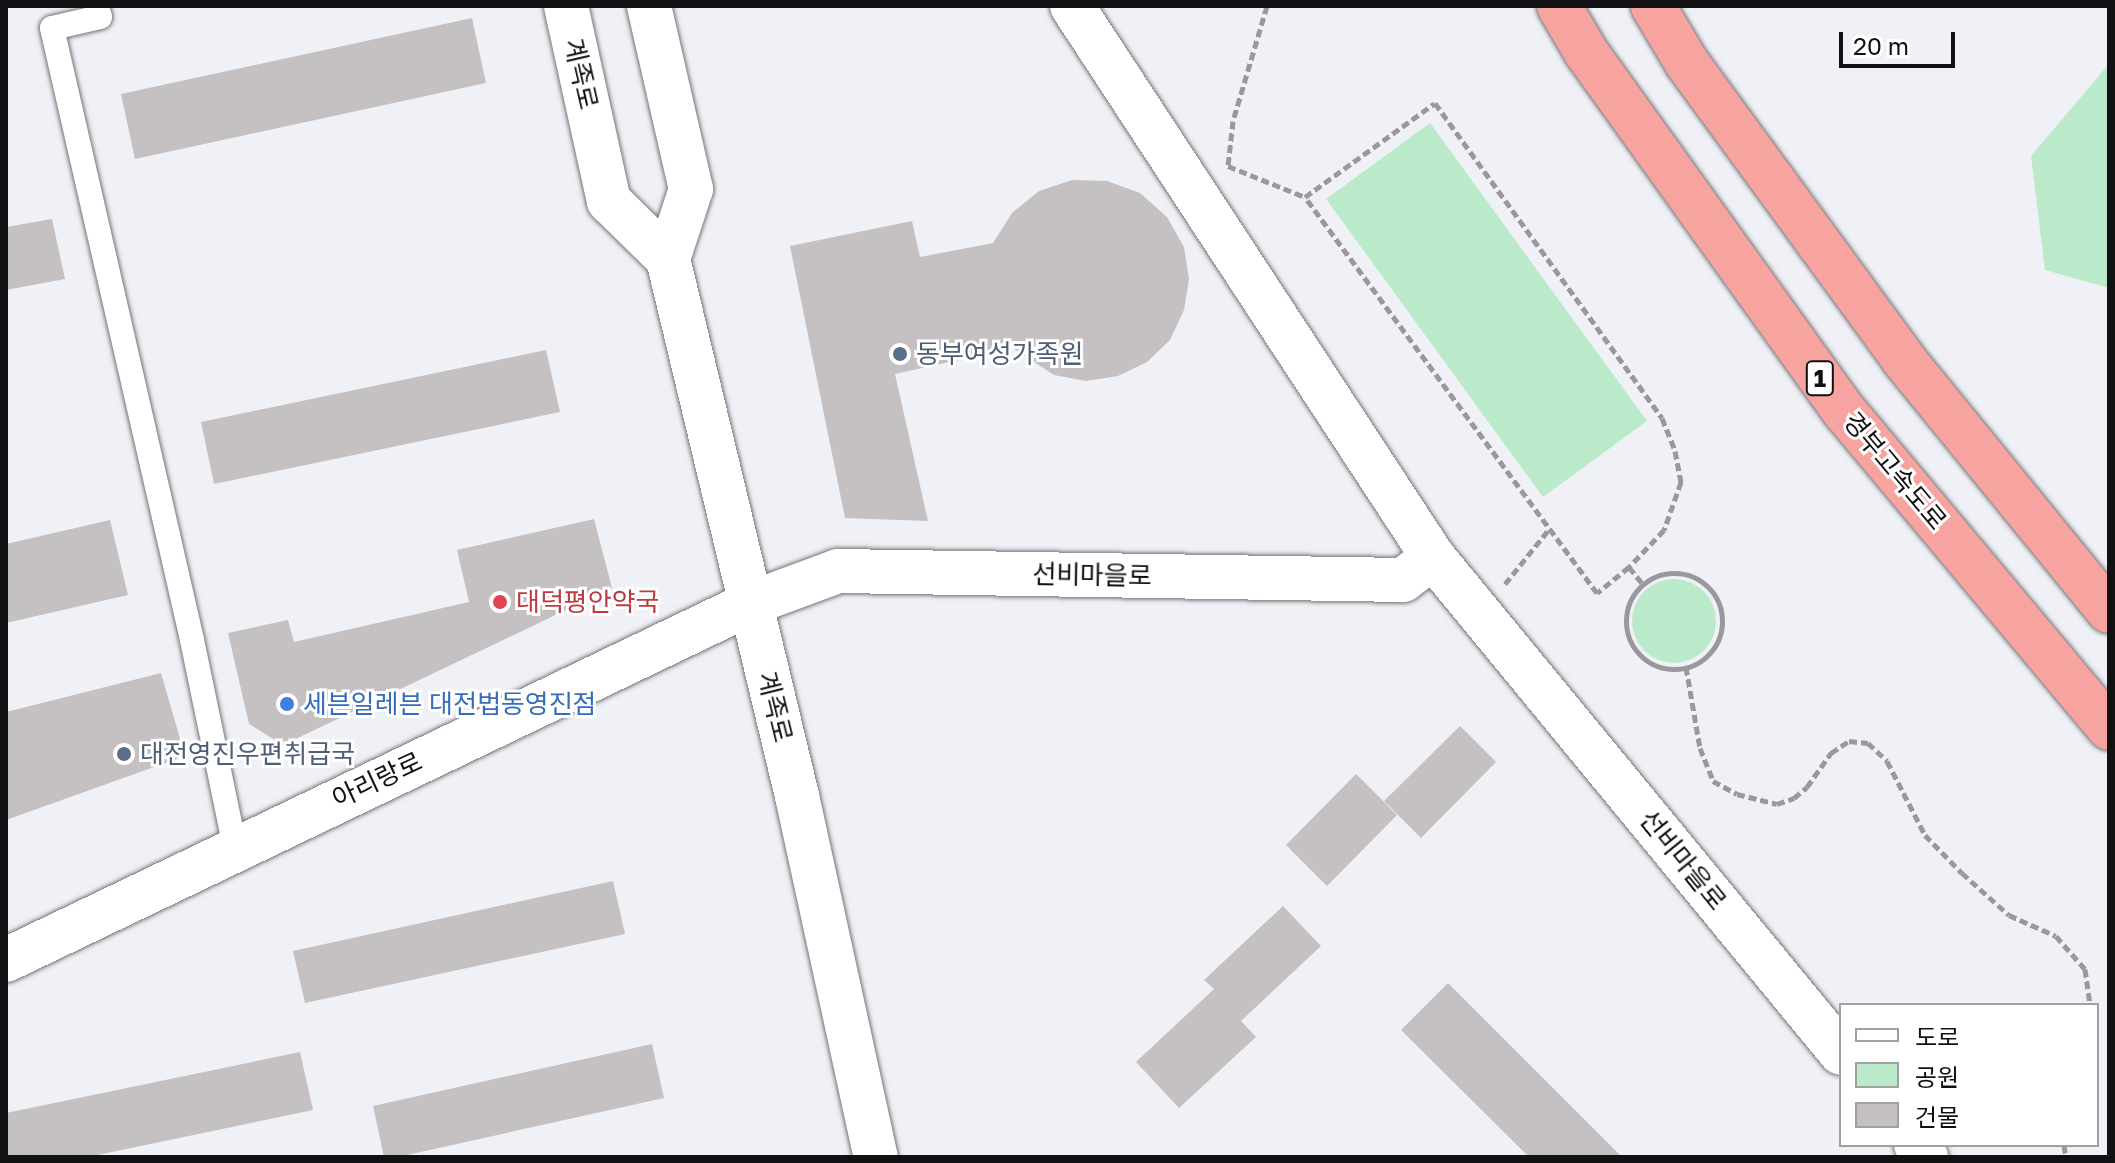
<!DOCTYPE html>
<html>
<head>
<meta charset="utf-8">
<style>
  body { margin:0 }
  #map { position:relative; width:2115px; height:1163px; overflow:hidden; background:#f0f1f6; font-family:"Golos Text","Noto Sans KR",sans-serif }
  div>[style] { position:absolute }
  .green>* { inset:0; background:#baeaca }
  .round { border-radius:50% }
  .building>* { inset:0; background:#c5c0c2 }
  .path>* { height:5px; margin-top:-2.5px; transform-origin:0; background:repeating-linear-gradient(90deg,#99999d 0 8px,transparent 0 12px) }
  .path>.ring { margin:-2.5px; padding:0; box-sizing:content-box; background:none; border:5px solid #99999d; border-radius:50% }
  .roads { filter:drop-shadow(0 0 2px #747579) drop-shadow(0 0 2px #747579) }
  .service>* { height:24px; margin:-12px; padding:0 12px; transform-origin:12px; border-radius:12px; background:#fff }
  .minor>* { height:44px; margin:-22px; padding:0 22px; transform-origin:22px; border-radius:22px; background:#fff }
  .secondary>* { height:44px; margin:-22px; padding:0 22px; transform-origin:22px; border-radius:22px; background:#fff }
  .motorway>* { height:44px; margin:-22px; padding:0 22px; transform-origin:22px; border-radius:22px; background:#f7a39f }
  .dots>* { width:22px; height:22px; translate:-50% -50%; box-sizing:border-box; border:4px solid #fff; border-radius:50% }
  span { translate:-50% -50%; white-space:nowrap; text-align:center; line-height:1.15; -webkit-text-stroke:6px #fff; paint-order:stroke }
  .shield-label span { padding:2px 6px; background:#fff; border:2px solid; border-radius:6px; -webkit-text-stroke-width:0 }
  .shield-label { font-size:24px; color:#111113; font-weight:700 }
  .street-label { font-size:26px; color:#111113 }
  .service-label { font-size:26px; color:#4e5e75 }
  .left { translate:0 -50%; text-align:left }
  .health-label { font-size:26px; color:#be3a42 }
  .shop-label { font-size:26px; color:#366cbe }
  .frame { position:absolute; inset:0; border:8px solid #111113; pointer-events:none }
  .legend { position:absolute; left:1839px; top:1003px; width:260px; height:144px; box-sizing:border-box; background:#fff; border:2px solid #a0a0a1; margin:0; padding:10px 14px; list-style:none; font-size:24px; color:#111113 }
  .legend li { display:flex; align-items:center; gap:16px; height:40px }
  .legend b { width:40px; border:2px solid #a0a0a1 }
  .scale { position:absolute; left:1839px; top:32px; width:116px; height:36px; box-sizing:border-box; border:4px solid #111113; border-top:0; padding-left:10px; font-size:24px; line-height:28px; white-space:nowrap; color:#111113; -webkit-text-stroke:6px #fff; paint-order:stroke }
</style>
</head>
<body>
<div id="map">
  <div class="green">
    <i style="clip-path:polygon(2109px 64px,2109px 288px,2045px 270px,2031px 156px)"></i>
    <i style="clip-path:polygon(1430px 123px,1647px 421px,1543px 497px,1326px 199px)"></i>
    <i class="round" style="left:1632px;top:579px;width:84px;height:84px"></i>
  </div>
  <div class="building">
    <i style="clip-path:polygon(472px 18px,486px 83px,135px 159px,121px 94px)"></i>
    <i style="clip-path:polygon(1072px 180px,1107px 181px,1140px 193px,1167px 217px,1184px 247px,1189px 279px,1184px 310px,1170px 340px,1147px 362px,1118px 376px,1086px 381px,1054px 375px,1013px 348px,895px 374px,928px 521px,845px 518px,790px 246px,912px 221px,920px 257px,993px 243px,1012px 213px,1039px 191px)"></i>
    <i style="clip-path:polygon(52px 219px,65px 279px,6px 290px,6px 227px)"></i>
    <i style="clip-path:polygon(546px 350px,560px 412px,214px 484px,201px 422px)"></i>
    <i style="clip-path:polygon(594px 519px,612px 588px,283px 745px,249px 724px,228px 633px,288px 620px,294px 642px,469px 602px,457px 550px)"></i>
    <i style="clip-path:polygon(110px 520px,128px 595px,6px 623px,6px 544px)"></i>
    <i style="clip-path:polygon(161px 673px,185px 756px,6px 820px,6px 712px)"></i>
    <i style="clip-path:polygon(1460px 726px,1496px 762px,1421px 838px,1384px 801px)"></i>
    <i style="clip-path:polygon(1356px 774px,1397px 815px,1327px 886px,1286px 845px)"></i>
    <i style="clip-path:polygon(613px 881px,625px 934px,305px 1003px,293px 951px)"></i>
    <i style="clip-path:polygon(1283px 906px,1321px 946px,1241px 1021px,1256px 1037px,1179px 1108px,1136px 1062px,1214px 989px,1204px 980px)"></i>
    <i style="clip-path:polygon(1448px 983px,1622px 1157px,1529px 1157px,1401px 1030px)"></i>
    <i style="clip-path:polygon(652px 1044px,664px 1098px,398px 1157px,384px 1157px,373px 1106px)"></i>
    <i style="clip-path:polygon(300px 1052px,313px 1110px,88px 1157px,6px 1157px,6px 1113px)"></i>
  </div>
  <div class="path">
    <i style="left:1267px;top:6px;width:120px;rotate:106.5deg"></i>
    <i style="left:1233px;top:121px;width:45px;rotate:96.3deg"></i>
    <i style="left:1228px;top:166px;width:83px;rotate:21.9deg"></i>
    <i style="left:1435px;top:103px;width:388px;rotate:54.2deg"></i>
    <i style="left:1662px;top:418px;width:35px;rotate:68deg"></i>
    <i style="left:1675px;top:451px;width:32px;rotate:79deg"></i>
    <i style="left:1681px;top:482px;width:51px;rotate:109.5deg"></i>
    <i style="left:1664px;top:530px;width:51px;rotate:133.4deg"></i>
    <i style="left:1629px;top:567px;width:41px;rotate:140.9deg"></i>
    <i style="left:1597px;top:593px;width:492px;rotate:-126.4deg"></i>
    <i style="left:1305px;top:197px;width:160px;rotate:-35.9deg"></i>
    <i style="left:1629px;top:567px;width:22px;rotate:51deg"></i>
    <i class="ring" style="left:1626px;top:573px;width:91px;height:91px"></i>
    <i style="left:1505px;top:584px;width:72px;rotate:-51.2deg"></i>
    <i style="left:1686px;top:667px;width:82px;rotate:80.2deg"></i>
    <i style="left:1700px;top:748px;width:35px;rotate:68deg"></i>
    <i style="left:1713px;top:781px;width:27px;rotate:28deg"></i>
    <i style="left:1737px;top:794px;width:41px;rotate:14deg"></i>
    <i style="left:1777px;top:804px;width:18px;rotate:-19deg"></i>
    <i style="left:1794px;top:798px;width:17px;rotate:-40deg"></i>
    <i style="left:1807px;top:787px;width:42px;rotate:-54.8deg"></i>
    <i style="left:1831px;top:753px;width:22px;rotate:-34deg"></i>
    <i style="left:1849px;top:741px;width:19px;rotate:6deg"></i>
    <i style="left:1868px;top:743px;width:26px;rotate:43deg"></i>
    <i style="left:1887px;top:761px;width:83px;rotate:62.8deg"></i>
    <i style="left:1925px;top:835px;width:53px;rotate:45.8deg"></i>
    <i style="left:1962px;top:873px;width:63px;rotate:41.8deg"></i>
    <i style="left:2009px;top:915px;width:51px;rotate:24.1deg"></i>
    <i style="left:2056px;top:936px;width:44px;rotate:48.7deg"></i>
    <i style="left:2085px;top:969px;width:36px;rotate:82deg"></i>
    <i style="left:2064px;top:1145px;width:12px;rotate:81deg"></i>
  </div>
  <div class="roads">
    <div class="service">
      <i style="left:97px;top:6px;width:11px;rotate:75deg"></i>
      <i style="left:100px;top:17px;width:49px;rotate:167.1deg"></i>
      <i style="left:52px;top:28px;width:628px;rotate:77.11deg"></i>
      <i style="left:192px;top:640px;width:211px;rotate:78.3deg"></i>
    </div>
    <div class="minor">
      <i style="left:1072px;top:6px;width:659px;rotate:56.77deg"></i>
      <i style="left:1433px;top:557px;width:642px;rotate:50.56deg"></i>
      <i style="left:749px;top:604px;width:95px;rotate:-20.3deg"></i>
      <i style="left:838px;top:571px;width:565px;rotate:0.91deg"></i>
      <i style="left:1403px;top:580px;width:38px;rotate:-37deg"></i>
      <i style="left:1916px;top:1145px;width:16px;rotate:50deg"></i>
    </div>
    <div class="secondary">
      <i style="left:566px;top:6px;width:200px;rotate:77.6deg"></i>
      <i style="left:609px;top:201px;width:83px;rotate:44.5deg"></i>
      <i style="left:649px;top:6px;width:188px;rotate:77.1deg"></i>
      <i style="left:691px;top:189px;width:74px;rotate:108.2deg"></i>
      <i style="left:668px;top:259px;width:552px;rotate:76.49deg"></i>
      <i style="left:797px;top:796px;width:370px;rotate:77.7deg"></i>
      <i style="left:6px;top:960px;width:824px;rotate:-25.6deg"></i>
    </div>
    <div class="motorway">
      <i style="left:1559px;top:6px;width:53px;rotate:59.6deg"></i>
      <i style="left:1586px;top:52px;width:443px;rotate:54.3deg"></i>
      <i style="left:1845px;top:412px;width:412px;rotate:50.1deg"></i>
      <i style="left:1653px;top:6px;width:66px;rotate:59.2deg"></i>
      <i style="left:1687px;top:63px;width:368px;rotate:53.8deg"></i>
      <i style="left:1904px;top:360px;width:324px;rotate:50.8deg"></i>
    </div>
  </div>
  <div class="dots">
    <i style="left:900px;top:354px;background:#5c6f8a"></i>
    <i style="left:500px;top:602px;background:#e0444e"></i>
    <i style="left:287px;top:704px;background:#3f7fe0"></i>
    <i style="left:124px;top:754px;background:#5c6f8a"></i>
  </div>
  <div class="shield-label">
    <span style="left:1820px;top:378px">1</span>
  </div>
  <div class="street-label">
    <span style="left:581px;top:74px;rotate:77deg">계족로</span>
    <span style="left:1895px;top:471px;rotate:50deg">경부고속도로</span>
    <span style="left:1092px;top:575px;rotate:1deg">선비마을로</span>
    <span style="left:775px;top:707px;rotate:76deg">계족로</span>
    <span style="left:377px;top:780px;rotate:-25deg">아리랑로</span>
    <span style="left:1683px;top:860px;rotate:51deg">선비마을로</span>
  </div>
  <div class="service-label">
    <span class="left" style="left:916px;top:354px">동부여성가족원</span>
    <span class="left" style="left:140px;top:754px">대전영진우편취급국</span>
  </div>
  <div class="health-label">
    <span class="left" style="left:516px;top:602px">대덕평안약국</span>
  </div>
  <div class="shop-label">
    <span class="left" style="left:303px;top:704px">세븐일레븐 대전법동영진점</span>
  </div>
  <div class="frame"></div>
  <ul class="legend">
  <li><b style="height:10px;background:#fff"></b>도로</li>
  <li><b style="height:22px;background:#baeaca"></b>공원</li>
  <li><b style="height:22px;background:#c5c0c2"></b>건물</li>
  </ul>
  <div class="scale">20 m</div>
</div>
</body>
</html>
